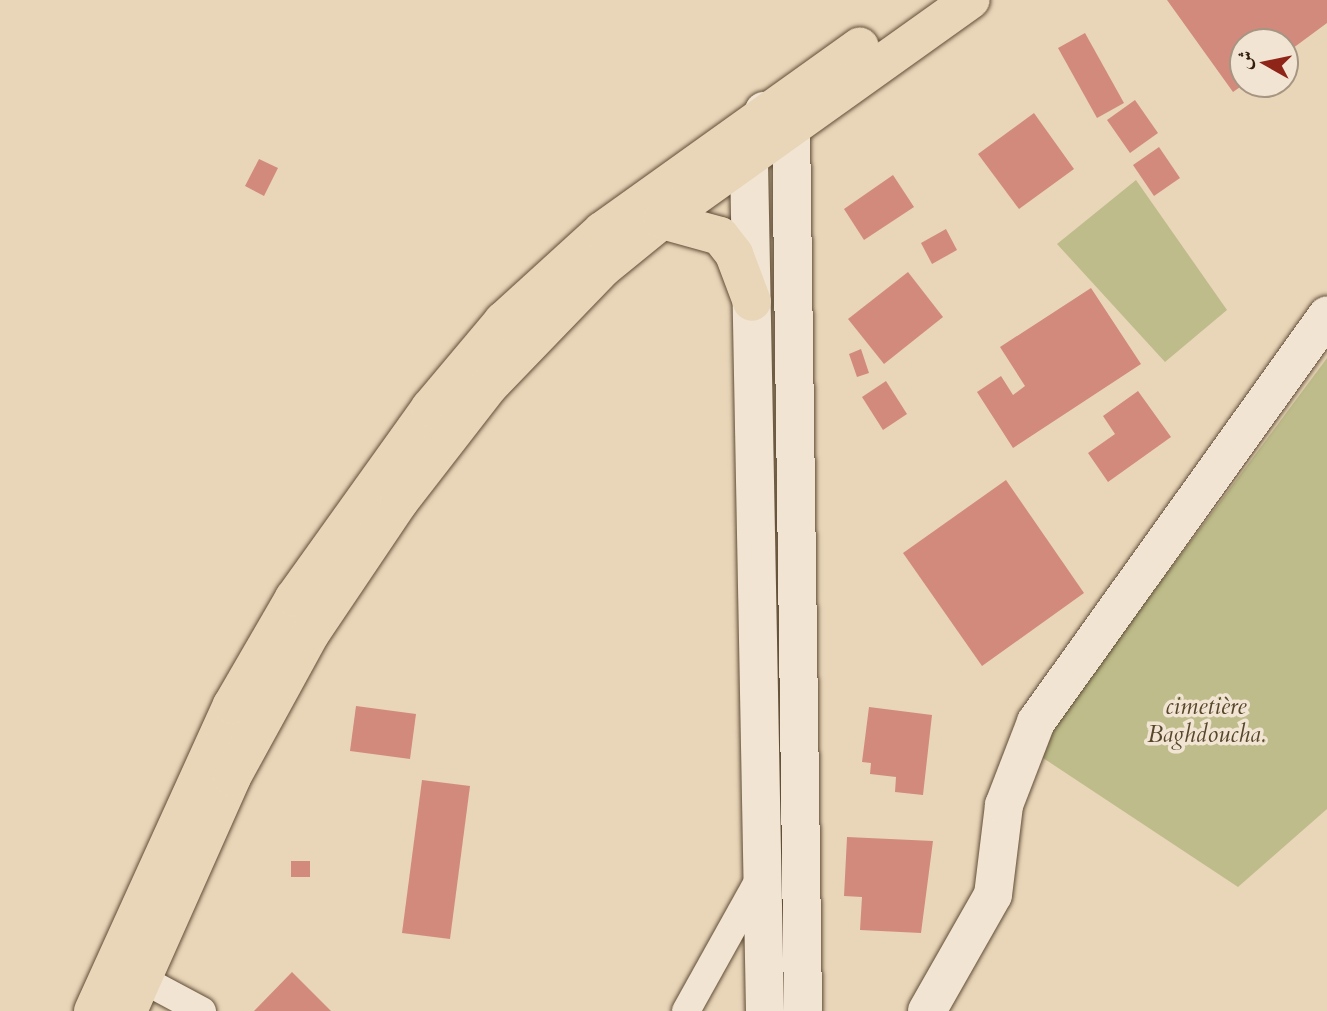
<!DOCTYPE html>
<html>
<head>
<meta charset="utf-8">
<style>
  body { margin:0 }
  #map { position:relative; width:1327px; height:1011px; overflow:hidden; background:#e9d6b9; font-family:Cardo,Amiri,serif }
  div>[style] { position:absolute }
  .green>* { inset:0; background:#bebc8a }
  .building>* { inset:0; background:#d28a7d }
  .roads { filter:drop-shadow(0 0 2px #604d36) drop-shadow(0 0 2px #604d36) }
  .street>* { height:28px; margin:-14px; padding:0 14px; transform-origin:14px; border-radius:14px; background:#f1e4d2 }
  .secondary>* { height:38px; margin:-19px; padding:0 19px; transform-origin:19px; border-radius:19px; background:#f1e4d2 }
  .highway>* { height:38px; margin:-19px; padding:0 19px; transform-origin:19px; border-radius:19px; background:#e9d6b9 }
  span { translate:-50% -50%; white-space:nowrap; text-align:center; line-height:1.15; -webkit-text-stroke:7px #f1e4d2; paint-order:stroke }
  .park-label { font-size:24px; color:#56462b; font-style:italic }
  .north { position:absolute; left:1229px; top:28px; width:70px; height:70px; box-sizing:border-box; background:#f1e4d2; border:2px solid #a59582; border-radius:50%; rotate:279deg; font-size:19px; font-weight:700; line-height:28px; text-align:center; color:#331f0b }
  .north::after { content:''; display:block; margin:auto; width:24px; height:32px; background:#8f2418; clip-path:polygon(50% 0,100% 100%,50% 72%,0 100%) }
</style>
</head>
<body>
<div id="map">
  <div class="green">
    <i style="clip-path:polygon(1136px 180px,1227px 310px,1165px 362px,1057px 244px)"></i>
    <i style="clip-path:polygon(1327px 358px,1327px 809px,1238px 887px,1034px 752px)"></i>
  </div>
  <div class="building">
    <i style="clip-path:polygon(1167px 0,1327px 0,1327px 23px,1285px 54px,1285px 42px,1243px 42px,1243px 85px,1233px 92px)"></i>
    <i style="clip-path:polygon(1085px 33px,1124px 103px,1097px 118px,1058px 48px)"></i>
    <i style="clip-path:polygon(1135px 100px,1158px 133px,1130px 153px,1107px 120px)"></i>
    <i style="clip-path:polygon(1034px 113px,1074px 169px,1019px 209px,978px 154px)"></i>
    <i style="clip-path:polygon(1159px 147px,1180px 178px,1154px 196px,1133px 165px)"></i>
    <i style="clip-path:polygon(259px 159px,278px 168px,264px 196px,245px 186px)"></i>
    <i style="clip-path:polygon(893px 175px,914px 207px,864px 240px,844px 209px)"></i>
    <i style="clip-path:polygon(946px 229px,957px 250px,932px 264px,921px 243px)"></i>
    <i style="clip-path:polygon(908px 272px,943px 317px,884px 364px,848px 319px)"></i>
    <i style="clip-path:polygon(1091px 288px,1141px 364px,1013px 448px,977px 392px,1001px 376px,1013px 395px,1025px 386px,1000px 347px)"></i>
    <i style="clip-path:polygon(861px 349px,869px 373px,857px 377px,849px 354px)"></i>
    <i style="clip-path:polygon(886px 381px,907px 414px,883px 430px,862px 397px)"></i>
    <i style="clip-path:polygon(1138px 391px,1171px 437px,1108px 482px,1088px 453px,1115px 434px,1103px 416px)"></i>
    <i style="clip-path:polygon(1006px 480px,1084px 593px,982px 666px,903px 553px)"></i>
    <i style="clip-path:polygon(356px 706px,416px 714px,410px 759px,350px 751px)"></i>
    <i style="clip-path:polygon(869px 707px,932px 715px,923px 795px,895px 792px,896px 777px,870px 774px,871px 763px,862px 762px)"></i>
    <i style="clip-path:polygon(422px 780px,470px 786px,450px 939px,402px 933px)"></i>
    <i style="clip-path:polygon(847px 837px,933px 841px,921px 933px,860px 930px,862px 897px,844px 896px)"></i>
    <i style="clip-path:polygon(291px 861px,310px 861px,310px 877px,291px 877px)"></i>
    <i style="clip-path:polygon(292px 972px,331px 1011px,254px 1011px)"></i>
  </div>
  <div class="roads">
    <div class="street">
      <i style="left:142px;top:979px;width:68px;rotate:28.1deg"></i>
      <i style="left:686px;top:1011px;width:154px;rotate:-60.9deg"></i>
    </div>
    <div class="secondary">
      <i style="left:765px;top:1011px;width:852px;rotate:-91.08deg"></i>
      <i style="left:749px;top:159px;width:50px;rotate:-72.6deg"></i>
      <i style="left:764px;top:111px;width:31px;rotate:29deg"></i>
      <i style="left:791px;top:126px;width:885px;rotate:89.22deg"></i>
      <i style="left:927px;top:1011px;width:133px;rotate:-60.4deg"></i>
      <i style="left:993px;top:895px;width:91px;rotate:-83deg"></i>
      <i style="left:1004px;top:805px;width:89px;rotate:-68.9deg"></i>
      <i style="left:1036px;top:722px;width:500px;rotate:-54.4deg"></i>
    </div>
    <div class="highway">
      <i style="left:662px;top:220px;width:60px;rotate:15.4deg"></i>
      <i style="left:720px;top:236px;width:23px;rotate:52deg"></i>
      <i style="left:734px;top:254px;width:51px;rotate:69.4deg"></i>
      <i style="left:93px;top:1011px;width:336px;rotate:-65.6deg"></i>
      <i style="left:232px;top:705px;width:124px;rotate:-59.9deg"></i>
      <i style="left:294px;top:598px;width:234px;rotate:-54.4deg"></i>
      <i style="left:430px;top:408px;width:114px;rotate:-50deg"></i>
      <i style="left:503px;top:321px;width:134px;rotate:-42.3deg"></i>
      <i style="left:602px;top:231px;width:317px;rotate:-35.6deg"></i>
      <i style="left:128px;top:1011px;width:256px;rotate:-66deg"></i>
      <i style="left:232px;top:777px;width:164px;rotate:-61.3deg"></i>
      <i style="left:311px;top:633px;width:158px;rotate:-56.1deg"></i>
      <i style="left:399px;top:502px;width:147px;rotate:-52.2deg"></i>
      <i style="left:489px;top:386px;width:164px;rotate:-46deg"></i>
      <i style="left:603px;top:268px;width:76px;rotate:-39.1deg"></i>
      <i style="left:662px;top:220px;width:379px;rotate:-35.5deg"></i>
    </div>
  </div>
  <div class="park-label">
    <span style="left:1206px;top:721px">cimetière<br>Baghdoucha.</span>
  </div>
  <div class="north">ش</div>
</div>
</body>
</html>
